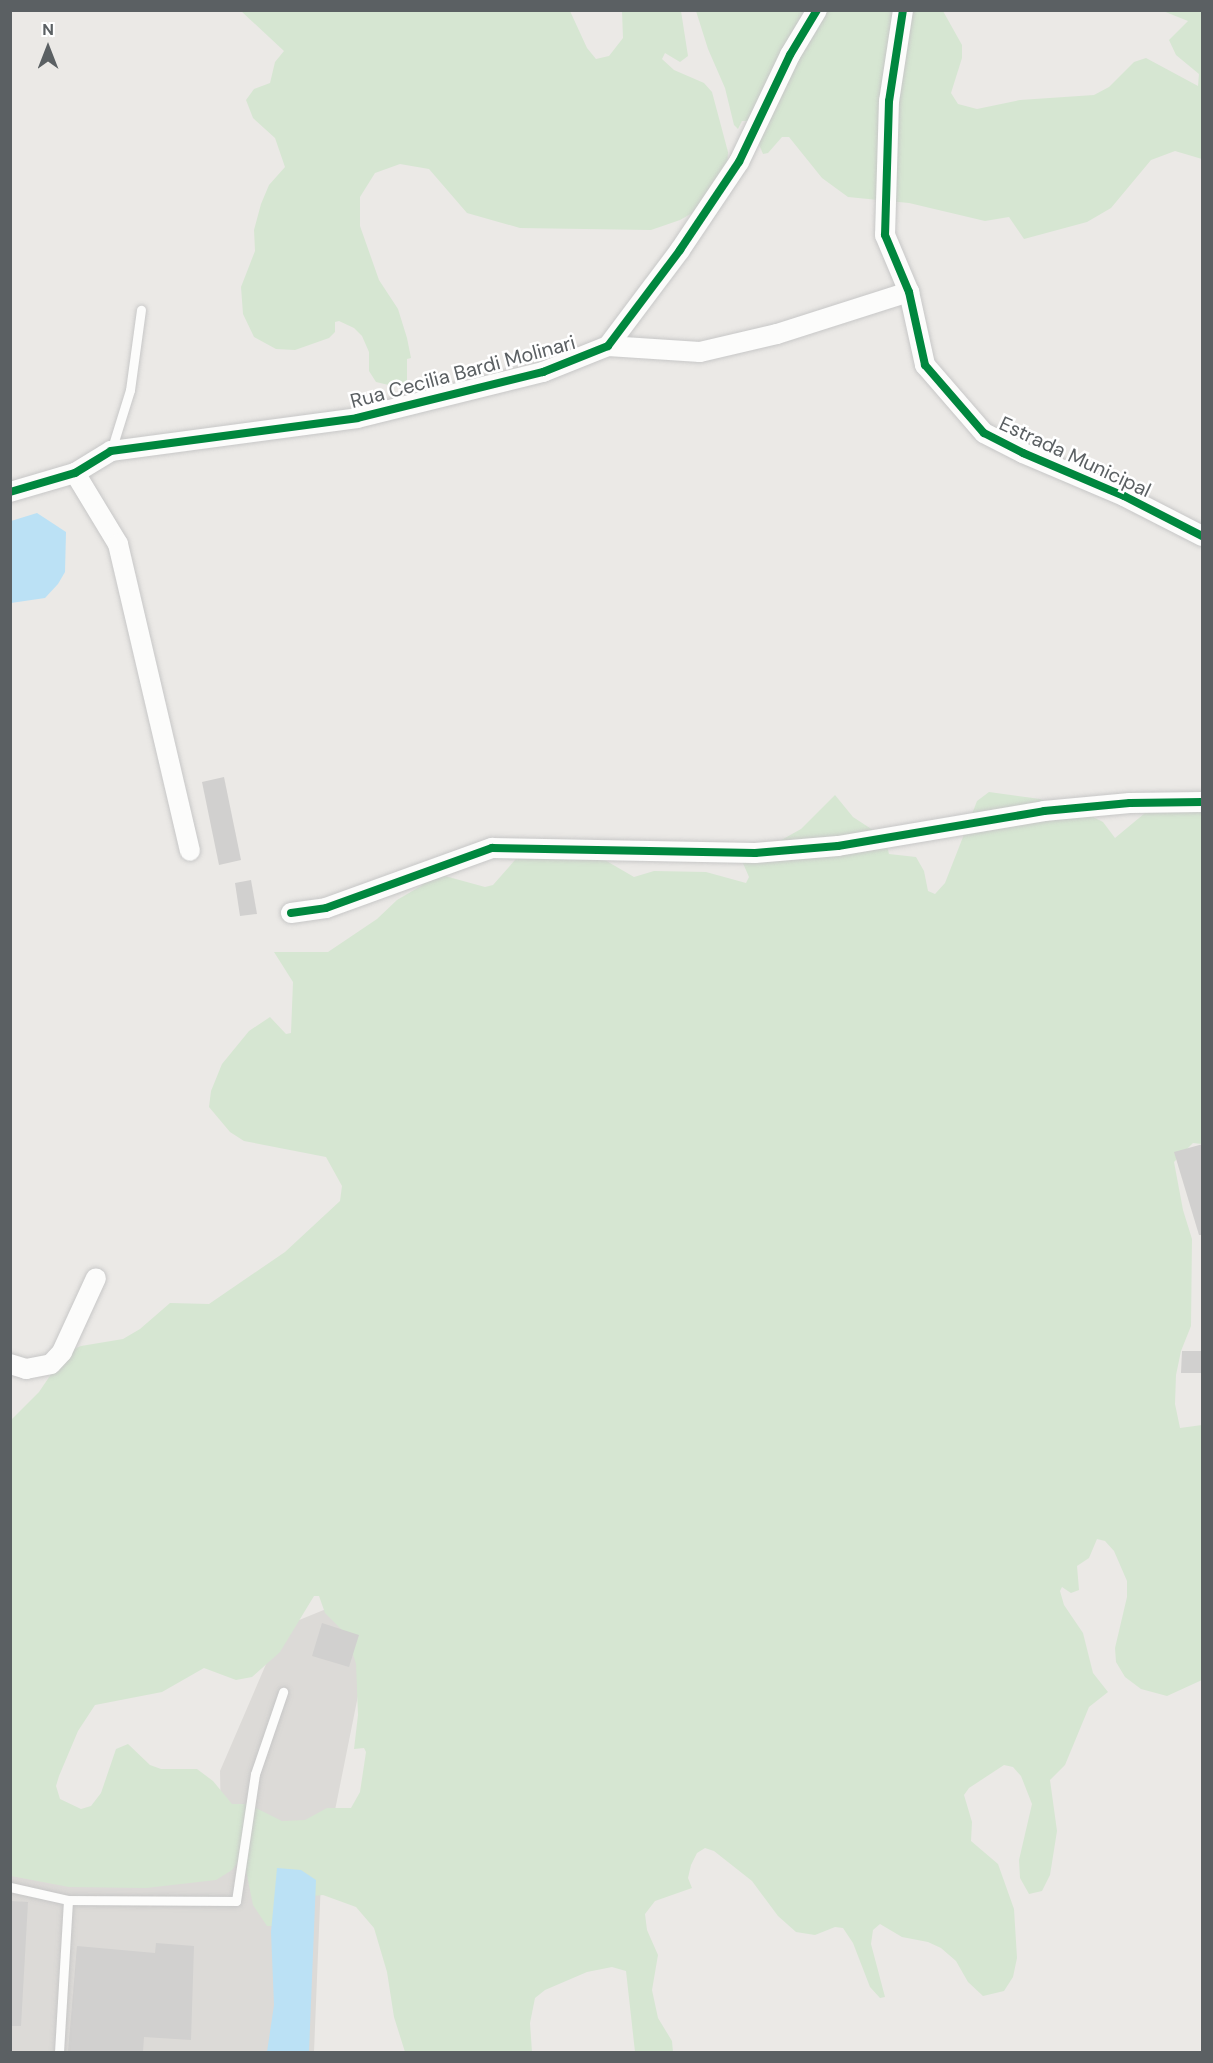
<!DOCTYPE html>
<html>
<head>
<meta charset="utf-8">
<style>
  body { margin:0 }
  #map { position:relative; width:1213px; height:2063px; overflow:hidden; background:#ebe9e6; font-family:"DM Sans",sans-serif }
  div>[style] { position:absolute }
  .industrial>* { inset:0; background:#dcdad7 }
  .green>* { inset:0; background:#d6e6d2 }
  .water>* { inset:0; background:#bbe1f5 }
  .building>* { inset:0; background:#d1d0cf }
  .roads { filter:drop-shadow(0 0 2px #c7c7c7) drop-shadow(0 0 2px #c7c7c7) }
  .service>* { height:9px; margin:-4.5px; padding:0 4.5px; transform-origin:4.5px; border-radius:4.5px; background:#fcfcfb }
  .minor>* { height:20px; margin:-10px; padding:0 10px; transform-origin:10px; border-radius:10px; background:#fcfcfb }
  .cycleway>* { height:8px; margin:-4px; padding:0 4px; transform-origin:4px; border-radius:4px; background:#00873e }
  span { translate:-50% -50%; white-space:nowrap; text-align:center; line-height:1.15; -webkit-text-stroke:5px #fff; paint-order:stroke }
  .street-label { font-size:20px; color:#5b6063 }
  .frame { position:absolute; inset:0; border:12px solid #5b6063; pointer-events:none }
  .north { position:absolute; left:18px; top:18px; width:60px; height:60px; -webkit-text-stroke:4px #fff; paint-order:stroke; rotate:0deg; font-size:16px; font-weight:700; line-height:24px; text-align:center; color:#5b6063 }
  .north::after { content:''; display:block; margin:auto; width:21px; height:27px; background:#5b6063; clip-path:polygon(50% 0,100% 100%,50% 72%,0 100%) }
</style>
</head>
<body>
<div id="map">
  <div class="industrial">
    <i style="clip-path:polygon(336px 1605px,372px 1626px,321px 1880px,314px 2052px,11px 2052px,10px 1872px,222px 1875px,220px 1771px,282px 1627px)"></i>
  </div>
  <div class="green">
    <i style="clip-path:polygon(241px 11px,570px 11px,587px 48px,596px 59px,609px 56px,623px 38px,622px 11px,681px 11px,688px 56px,680px 62px,665px 53px,662px 59px,674px 70px,704px 83px,712px 92px,728px 152px,727px 172px,708px 204px,680px 220px,651px 230px,520px 228px,467px 213px,429px 169px,400px 164px,375px 173px,360px 197px,360px 226px,379px 280px,398px 309px,407px 338px,411px 358px,407px 359px,407px 380px,404px 385px,393px 386px,376px 382px,369px 371px,369px 352px,362px 336px,354px 328px,339px 321px,335px 322px,335px 332px,329px 338px,295px 350px,276px 349px,254px 337px,243px 314px,241px 287px,255px 251px,254px 230px,261px 204px,269px 185px,285px 167px,275px 138px,253px 118px,246px 100px,254px 89px,270px 83px,275px 62px,284px 51px)"></i>
    <i style="clip-path:polygon(696px 11px,943px 11px,962px 45px,962px 58px,951px 93px,958px 104px,977px 109px,1020px 100px,1094px 95px,1109px 87px,1134px 62px,1146px 58px,1198px 86px,1199px 74px,1176px 55px,1169px 40px,1188px 21px,1163px 11px,1202px 11px,1202px 159px,1175px 151px,1151px 160px,1111px 208px,1087px 222px,1024px 239px,1009px 217px,985px 221px,909px 203px,848px 197px,822px 178px,789px 137px,782px 137px,768px 153px,763px 154px,749px 121px,742px 121px,738px 129px,734px 125px,725px 88px,708px 49px)"></i>
    <i style="clip-path:polygon(evenodd,989px 792px,1040px 799px,1076px 816px,1093px 817px,1103px 822px,1115px 838px,1145px 813px,1176px 808px,1202px 798px,1202px 1144px,1193px 1143px,1174px 1162px,1183px 1210px,1192px 1239px,1191px 1326px,1181px 1351px,1176px 1375px,1175px 1404px,1180px 1428px,1202px 1425px,1202px 1680px,1167px 1696px,1141px 1689px,1125px 1677px,1116px 1662px,1115px 1648px,1127px 1597px,1127px 1581px,1114px 1551px,1105px 1541px,1097px 1539px,1089px 1558px,1077px 1566px,1079px 1590px,1071px 1593px,1062px 1587px,1060px 1591px,1064px 1605px,1083px 1633px,1093px 1673px,1108px 1692px,1089px 1707px,1065px 1765px,1050px 1780px,1057px 1831px,1050px 1875px,1042px 1891px,1029px 1894px,1020px 1878px,1019px 1860px,1032px 1804px,1021px 1776px,1013px 1767px,1004px 1765px,969px 1788px,964px 1795px,972px 1822px,971px 1841px,998px 1864px,1014px 1909px,1017px 1958px,1013px 1977px,1004px 1991px,983px 1996px,968px 1982px,956px 1961px,941px 1948px,928px 1942px,902px 1937px,880px 1924px,873px 1930px,871px 1944px,885px 1997px,880px 1998px,870px 1987px,853px 1943px,843px 1928px,835px 1927px,815px 1935px,796px 1932px,778px 1916px,752px 1881px,714px 1851px,705px 1848px,697px 1853px,691px 1865px,688px 1878px,692px 1888px,655px 1901px,645px 1914px,647px 1930px,658px 1955px,652px 1990px,658px 2018px,672px 2041px,673px 2052px,635px 2052px,626px 1971px,612px 1967px,587px 1972px,545px 1990px,535px 1998px,530px 2023px,532px 2052px,405px 2052px,394px 2017px,387px 1972px,374px 1928px,356px 1907px,323px 1895px,292px 1898px,277px 1926px,267px 1926px,253px 1905px,243px 1856px,232px 1870px,216px 1880px,146px 1888px,69px 1887px,11px 1876px,10px 1421px,39px 1392px,66px 1352px,81px 1346px,123px 1339px,140px 1329px,170px 1303px,209px 1304px,285px 1252px,340px 1201px,342px 1186px,326px 1157px,244px 1141px,230px 1132px,209px 1107px,211px 1091px,222px 1064px,249px 1031px,270px 1017px,286px 1034px,291px 1033px,293px 982px,274px 952px,328px 952px,377px 919px,397px 900px,421px 886px,434px 873px,485px 887px,493px 885px,522px 852px,591px 852px,634px 877px,654px 871px,706px 872px,746px 883px,749px 877px,739px 854px,776px 843px,801px 829px,835px 795px,853px 817px,885px 838px,889px 854px,916px 857px,924px 871px,928px 891px,935px 894px,945px 883px,977px 801px,989px 792px,314px 1596px,319px 1596px,325px 1613px,347px 1635px,356px 1664px,358px 1715px,354px 1749px,364px 1748px,366px 1752px,360px 1792px,351px 1808px,327px 1808px,305px 1820px,282px 1821px,248px 1804px,232px 1804px,213px 1781px,197px 1769px,161px 1769px,150px 1765px,128px 1744px,116px 1749px,101px 1793px,91px 1806px,81px 1809px,60px 1799px,56px 1786px,59px 1776px,78px 1731px,95px 1705px,162px 1692px,204px 1668px,236px 1680px,252px 1677px,280px 1652px,314px 1596px)"></i>
  </div>
  <div class="water">
    <i style="clip-path:polygon(37px 513px,66px 532px,65px 572px,58px 584px,45px 598px,11px 603px,11px 521px)"></i>
    <i style="clip-path:polygon(277px 1868px,301px 1870px,316px 1880px,309px 2052px,267px 2052px,274px 2005px,271px 1932px)"></i>
  </div>
  <div class="building">
    <i style="clip-path:polygon(224px 777px,241px 860px,219px 865px,202px 782px)"></i>
    <i style="clip-path:polygon(251px 880px,257px 914px,240px 916px,235px 883px)"></i>
    <i style="clip-path:polygon(1203px 1144px,1203px 1235px,1199px 1235px,1174px 1152px)"></i>
    <i style="clip-path:polygon(1182px 1351px,1203px 1351px,1203px 1373px,1181px 1373px)"></i>
    <i style="clip-path:polygon(322px 1623px,359px 1635px,349px 1667px,312px 1656px)"></i>
    <i style="clip-path:polygon(10px 1901px,28px 1902px,21px 2026px,10px 2026px)"></i>
    <i style="clip-path:polygon(156px 1943px,194px 1946px,191px 2040px,144px 2037px,143px 2052px,68px 2052px,77px 1946px,155px 1953px)"></i>
  </div>
  <div class="roads">
    <div class="service">
      <i style="left:111px;top:451px;width:64px;rotate:-72.7deg"></i>
      <i style="left:130px;top:390px;width:81px;rotate:-82.2deg"></i>
      <i style="left:10px;top:1887px;width:59px;rotate:12.6deg"></i>
      <i style="left:59px;top:2052px;width:152px;rotate:-86.6deg"></i>
      <i style="left:68px;top:1900px;width:168px;rotate:0.3deg"></i>
      <i style="left:236px;top:1901px;width:128px;rotate:-81.5deg"></i>
      <i style="left:255px;top:1774px;width:87px;rotate:-71.1deg"></i>
    </div>
    <div class="minor">
      <i style="left:903px;top:10px;width:92px;rotate:98.7deg"></i>
      <i style="left:889px;top:101px;width:134px;rotate:91.7deg"></i>
      <i style="left:885px;top:235px;width:62px;rotate:67.2deg"></i>
      <i style="left:909px;top:292px;width:75px;rotate:77.6deg"></i>
      <i style="left:925px;top:365px;width:90px;rotate:49.1deg"></i>
      <i style="left:984px;top:433px;width:44px;rotate:27.1deg"></i>
      <i style="left:1023px;top:453px;width:110px;rotate:23.1deg"></i>
      <i style="left:1124px;top:496px;width:88px;rotate:27.1deg"></i>
      <i style="left:608px;top:346px;width:92px;rotate:3.7deg"></i>
      <i style="left:700px;top:352px;width:79px;rotate:-13.2deg"></i>
      <i style="left:777px;top:334px;width:139px;rotate:-17.7deg"></i>
      <i style="left:75px;top:473px;width:83px;rotate:58.8deg"></i>
      <i style="left:118px;top:544px;width:315px;rotate:76.8deg"></i>
      <i style="left:10px;top:492px;width:68px;rotate:-16.3deg"></i>
      <i style="left:75px;top:473px;width:42px;rotate:-31.4deg"></i>
      <i style="left:111px;top:451px;width:248px;rotate:-7.6deg"></i>
      <i style="left:357px;top:418px;width:192px;rotate:-13.9deg"></i>
      <i style="left:543px;top:372px;width:70px;rotate:-21.8deg"></i>
      <i style="left:608px;top:346px;width:120px;rotate:-53.1deg"></i>
      <i style="left:680px;top:250px;width:106px;rotate:-56.2deg"></i>
      <i style="left:739px;top:162px;width:119px;rotate:-64.5deg"></i>
      <i style="left:790px;top:55px;width:52px;rotate:-59deg"></i>
      <i style="left:291px;top:913px;width:35px;rotate:-8deg"></i>
      <i style="left:326px;top:908px;width:177px;rotate:-19.9deg"></i>
      <i style="left:492px;top:848px;width:263px;rotate:1.1deg"></i>
      <i style="left:755px;top:853px;width:83px;rotate:-4.8deg"></i>
      <i style="left:838px;top:846px;width:209px;rotate:-9.6deg"></i>
      <i style="left:1044px;top:811px;width:86px;rotate:-5.3deg"></i>
      <i style="left:1130px;top:803px;width:72px;rotate:-0.8deg"></i>
      <i style="left:10px;top:1364px;width:17px;rotate:17deg"></i>
      <i style="left:26px;top:1369px;width:25px;rotate:-11deg"></i>
      <i style="left:51px;top:1364px;width:16px;rotate:-47deg"></i>
      <i style="left:62px;top:1352px;width:81px;rotate:-65.3deg"></i>
    </div>
  </div>
  <div class="cycleway">
    <i style="left:903px;top:10px;width:92px;rotate:98.7deg"></i>
    <i style="left:889px;top:101px;width:134px;rotate:91.7deg"></i>
    <i style="left:885px;top:235px;width:62px;rotate:67.2deg"></i>
    <i style="left:909px;top:292px;width:75px;rotate:77.6deg"></i>
    <i style="left:925px;top:365px;width:90px;rotate:49.1deg"></i>
    <i style="left:984px;top:433px;width:44px;rotate:27.1deg"></i>
    <i style="left:1023px;top:453px;width:110px;rotate:23.1deg"></i>
    <i style="left:1124px;top:496px;width:88px;rotate:27.1deg"></i>
    <i style="left:10px;top:492px;width:68px;rotate:-16.3deg"></i>
    <i style="left:75px;top:473px;width:42px;rotate:-31.4deg"></i>
    <i style="left:111px;top:451px;width:248px;rotate:-7.6deg"></i>
    <i style="left:357px;top:418px;width:192px;rotate:-13.9deg"></i>
    <i style="left:543px;top:372px;width:70px;rotate:-21.8deg"></i>
    <i style="left:608px;top:346px;width:120px;rotate:-53.1deg"></i>
    <i style="left:680px;top:250px;width:106px;rotate:-56.2deg"></i>
    <i style="left:739px;top:162px;width:119px;rotate:-64.5deg"></i>
    <i style="left:790px;top:55px;width:52px;rotate:-59deg"></i>
    <i style="left:291px;top:913px;width:35px;rotate:-8deg"></i>
    <i style="left:326px;top:908px;width:177px;rotate:-19.9deg"></i>
    <i style="left:492px;top:848px;width:263px;rotate:1.1deg"></i>
    <i style="left:755px;top:853px;width:83px;rotate:-4.8deg"></i>
    <i style="left:838px;top:846px;width:209px;rotate:-9.6deg"></i>
    <i style="left:1044px;top:811px;width:86px;rotate:-5.3deg"></i>
    <i style="left:1130px;top:803px;width:72px;rotate:-0.8deg"></i>
  </div>
  <div class="street-label">
    <span style="left:463px;top:372px;rotate:-15deg">Rua Cecilia Bardi Molinari</span>
    <span style="left:1075px;top:457px;rotate:25deg">Estrada Municipal</span>
  </div>
  <div class="frame"></div>
  <div class="north">N</div>
</div>
</body>
</html>
